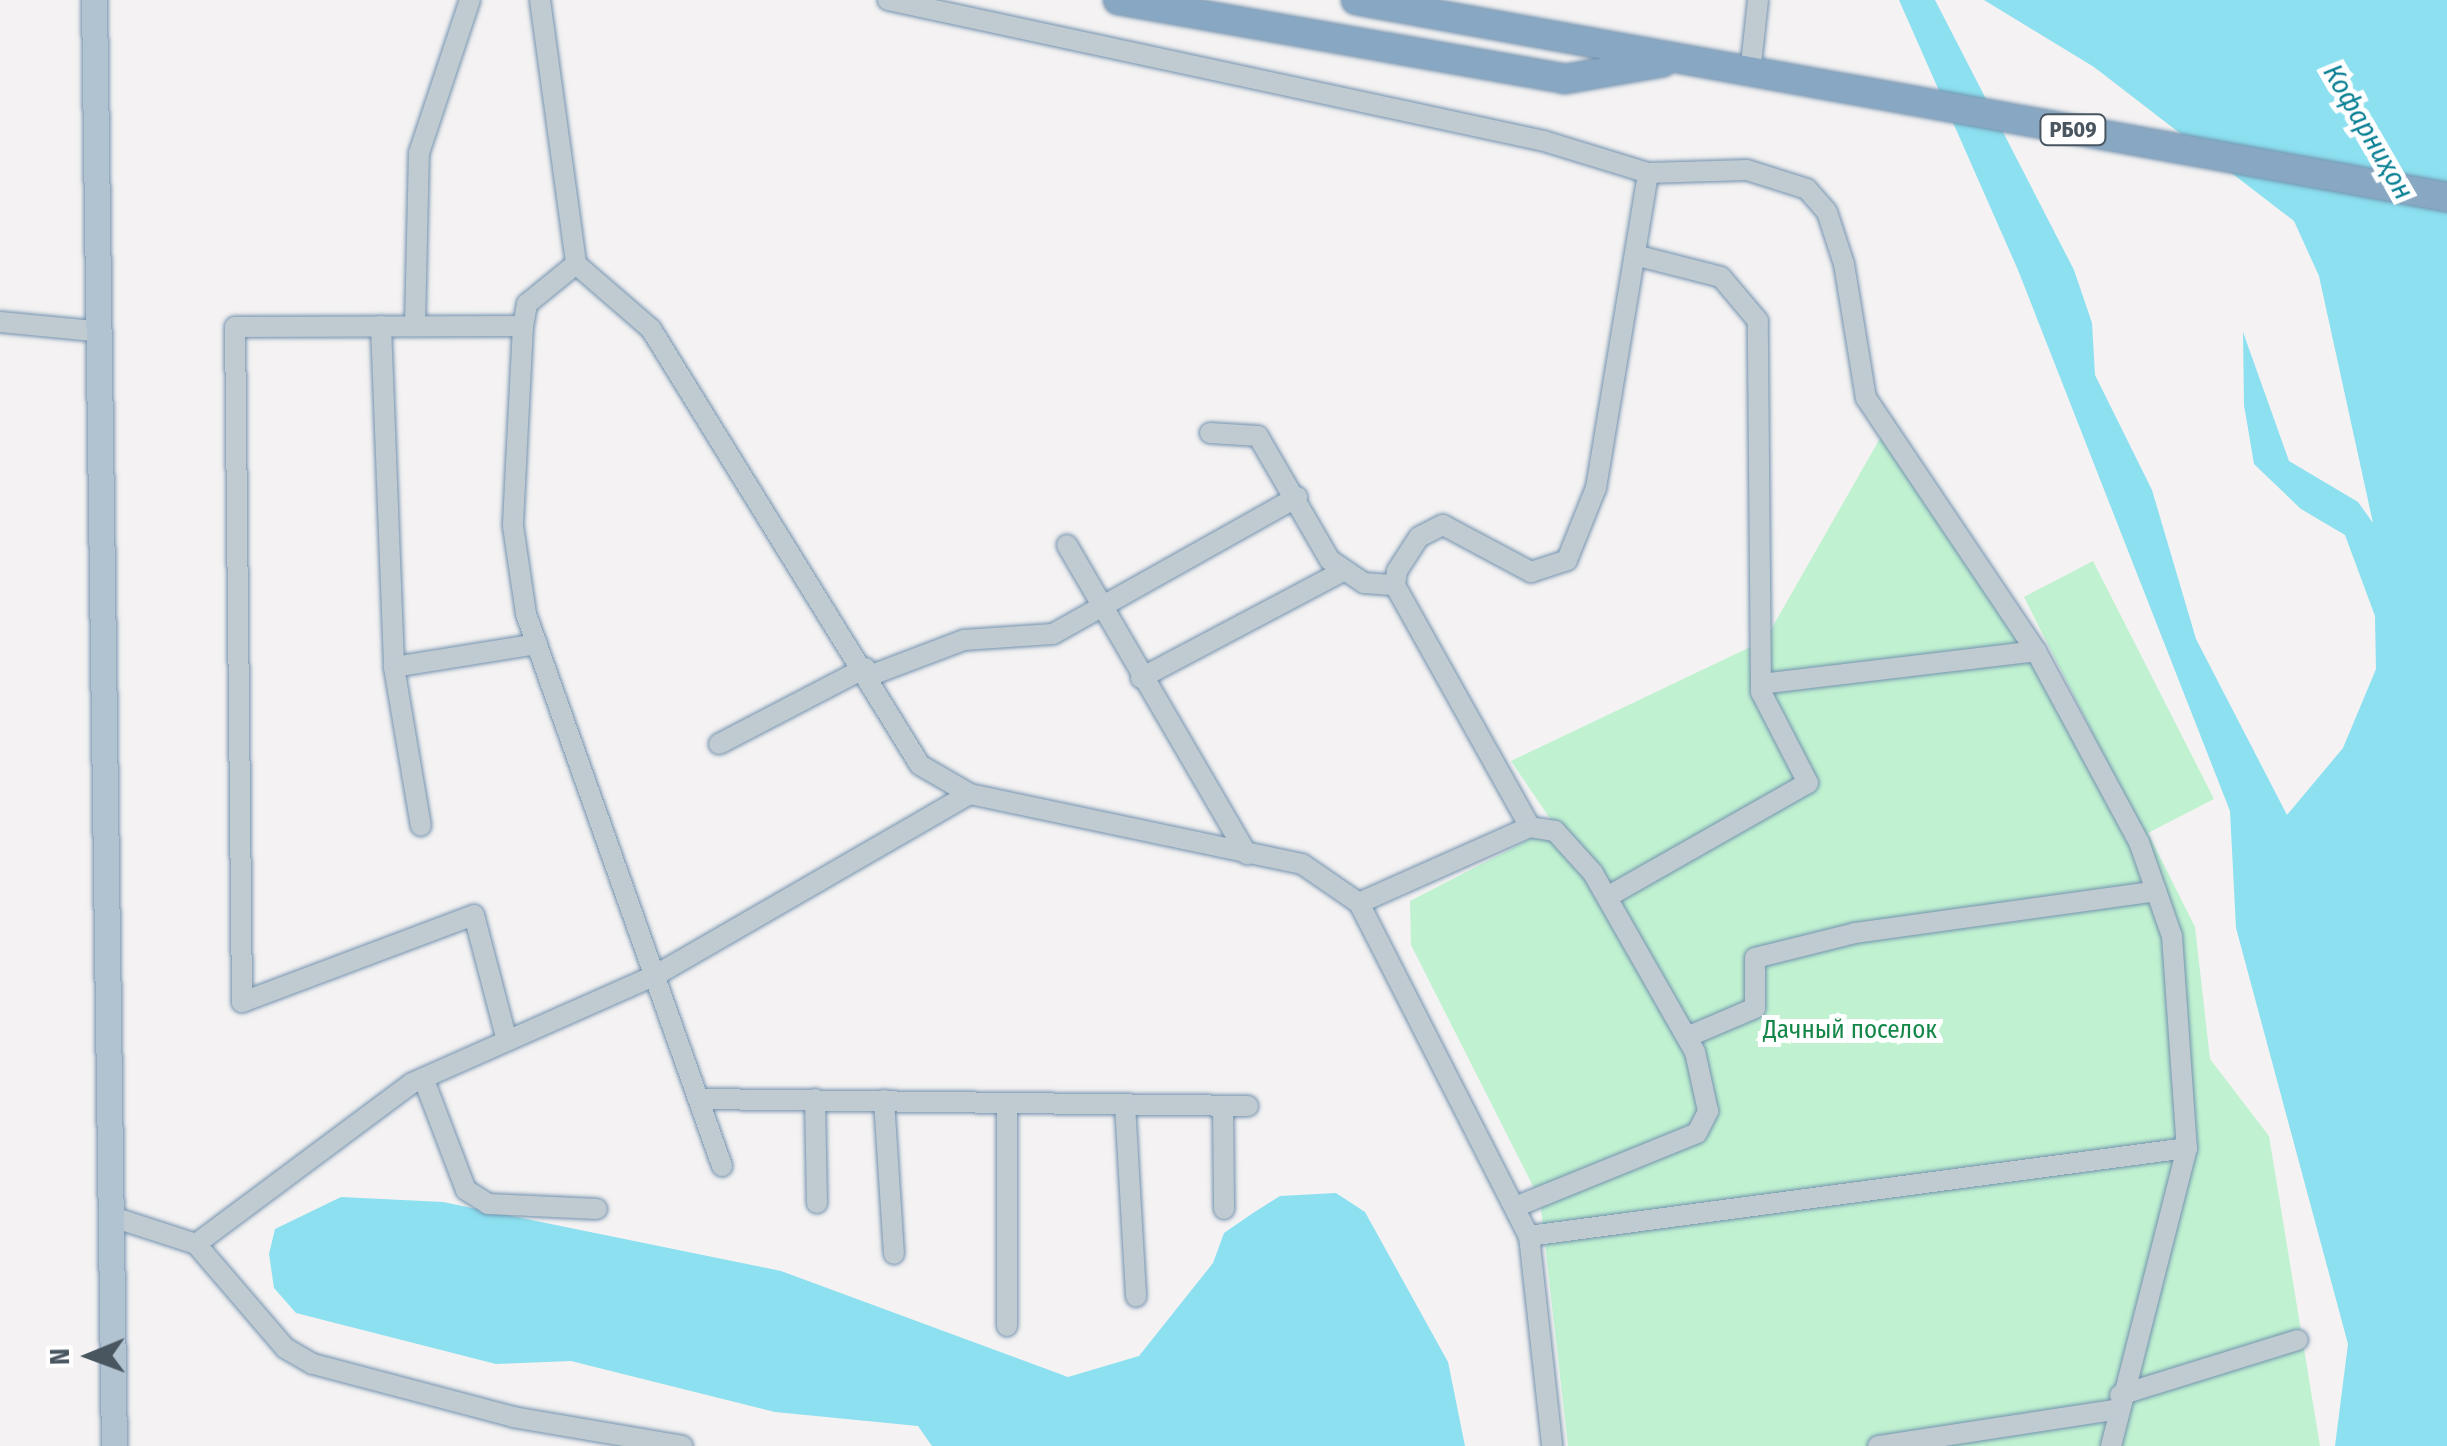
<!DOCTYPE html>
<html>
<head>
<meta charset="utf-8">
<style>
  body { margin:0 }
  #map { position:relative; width:2447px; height:1446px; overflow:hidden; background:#f4f2f2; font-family:"Fira Sans Condensed",sans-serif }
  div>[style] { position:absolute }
  .green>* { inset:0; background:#c0f2d1 }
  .water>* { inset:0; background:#8ce0f0 }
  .roads { filter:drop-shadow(0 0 2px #7392ae) drop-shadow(0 0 2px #7392ae) }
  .minor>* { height:20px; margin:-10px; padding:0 10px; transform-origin:10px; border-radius:10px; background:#bfcad1 }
  .major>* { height:25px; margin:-12.5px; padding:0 12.5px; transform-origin:12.5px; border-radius:12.5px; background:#b1c3d1 }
  .highway>* { height:28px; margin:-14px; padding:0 14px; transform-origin:14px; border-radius:14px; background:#88a7c2 }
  span { translate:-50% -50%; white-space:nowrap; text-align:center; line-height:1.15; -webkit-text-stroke:10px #fff; paint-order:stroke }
  .shield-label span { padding:2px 8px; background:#fff; border:2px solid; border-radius:8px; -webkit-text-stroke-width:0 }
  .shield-label { font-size:22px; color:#495660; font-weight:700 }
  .park-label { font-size:25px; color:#148748 }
  .water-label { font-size:28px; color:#097f94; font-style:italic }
  .north { position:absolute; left:40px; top:1306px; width:100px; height:100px; -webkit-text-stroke:8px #fff; paint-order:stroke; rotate:269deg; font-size:28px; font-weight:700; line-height:40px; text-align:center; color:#495660 }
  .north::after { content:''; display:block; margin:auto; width:35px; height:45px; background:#495660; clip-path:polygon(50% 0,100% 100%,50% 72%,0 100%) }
</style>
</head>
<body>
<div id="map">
  <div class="green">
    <i style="clip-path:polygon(1891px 419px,2095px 738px,2024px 597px,2093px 561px,2214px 799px,2148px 833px,2195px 927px,2210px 1059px,2269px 1136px,2320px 1446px,1568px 1446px,1540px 1200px,1411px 945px,1410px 901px,1555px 826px,1511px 761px,1765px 640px)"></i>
  </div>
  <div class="water">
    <i style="clip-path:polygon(1899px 0,1935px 0,2074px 270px,2092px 323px,2095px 375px,2152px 490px,2196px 639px,2287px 815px,2343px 748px,2376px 669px,2375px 616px,2345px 535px,2301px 509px,2254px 464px,2244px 405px,2243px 332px,2289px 461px,2358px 502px,2373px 523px,2319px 276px,2294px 221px,2094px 67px,1984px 0,2447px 0,2447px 1446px,2335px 1446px,2348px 1344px,2236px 928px,2230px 811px,2018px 270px)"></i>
    <i style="clip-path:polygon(1336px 1193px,1365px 1212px,1448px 1362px,1465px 1446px,932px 1446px,918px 1426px,775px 1412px,571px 1361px,496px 1364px,296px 1313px,274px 1288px,269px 1254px,275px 1229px,341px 1197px,443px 1202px,781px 1271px,1068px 1377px,1139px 1356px,1213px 1263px,1224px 1233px,1253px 1213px,1280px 1196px)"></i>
  </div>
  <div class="roads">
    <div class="minor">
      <i style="left:540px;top:0;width:266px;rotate:82.2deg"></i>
      <i style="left:576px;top:264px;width:99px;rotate:40.9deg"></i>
      <i style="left:651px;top:329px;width:512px;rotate:58.33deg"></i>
      <i style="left:920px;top:765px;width:58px;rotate:30.1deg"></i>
      <i style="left:970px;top:794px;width:339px;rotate:11.9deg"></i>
      <i style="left:1302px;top:864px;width:69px;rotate:34.4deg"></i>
      <i style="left:1359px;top:903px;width:374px;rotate:63deg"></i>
      <i style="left:1529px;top:1236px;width:211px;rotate:83.7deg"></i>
      <i style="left:888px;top:0;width:671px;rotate:12.13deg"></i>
      <i style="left:1544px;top:141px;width:109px;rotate:17.1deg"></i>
      <i style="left:1648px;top:173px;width:99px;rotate:-1.7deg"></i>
      <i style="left:1747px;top:170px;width:63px;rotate:17.6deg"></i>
      <i style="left:1807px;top:189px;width:30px;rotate:49deg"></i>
      <i style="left:1827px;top:212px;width:55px;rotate:71.9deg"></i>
      <i style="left:1844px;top:264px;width:136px;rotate:80.7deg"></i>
      <i style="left:1866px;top:398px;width:305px;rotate:56.1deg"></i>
      <i style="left:1750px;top:73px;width:73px;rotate:-83.7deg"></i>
      <i style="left:576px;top:264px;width:63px;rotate:140.8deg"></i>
      <i style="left:527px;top:304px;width:22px;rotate:100deg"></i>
      <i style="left:523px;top:326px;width:200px;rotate:92.9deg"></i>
      <i style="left:513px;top:526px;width:89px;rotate:81.6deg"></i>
      <i style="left:526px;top:614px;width:586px;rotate:70.45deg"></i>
      <i style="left:0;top:322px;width:94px;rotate:5.5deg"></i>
      <i style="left:381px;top:326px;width:341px;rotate:87.8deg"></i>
      <i style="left:394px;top:667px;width:161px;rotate:80.4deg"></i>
      <i style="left:415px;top:326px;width:173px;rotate:-88.7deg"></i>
      <i style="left:419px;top:153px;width:161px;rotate:-71.6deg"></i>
      <i style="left:1210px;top:433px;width:48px;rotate:3.6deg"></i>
      <i style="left:1258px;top:436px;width:143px;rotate:59.9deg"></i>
      <i style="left:1330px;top:560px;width:41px;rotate:34.1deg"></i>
      <i style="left:1364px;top:583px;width:31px;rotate:4deg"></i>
      <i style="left:1067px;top:545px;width:358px;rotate:59.8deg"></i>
      <i style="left:394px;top:667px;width:145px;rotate:-9.1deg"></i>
      <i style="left:869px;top:676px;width:102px;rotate:-20.8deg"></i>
      <i style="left:964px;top:640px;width:89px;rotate:-3.9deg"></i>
      <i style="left:1053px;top:634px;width:280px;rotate:-29.3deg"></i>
      <i style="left:1141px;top:678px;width:226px;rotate:-27.9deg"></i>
      <i style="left:1761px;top:684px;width:277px;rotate:-6.8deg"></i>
      <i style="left:2036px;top:651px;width:217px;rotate:61.7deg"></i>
      <i style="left:2139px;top:842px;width:100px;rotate:70.7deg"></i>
      <i style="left:2172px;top:936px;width:213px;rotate:86deg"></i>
      <i style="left:2187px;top:1148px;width:308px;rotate:104.3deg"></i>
      <i style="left:719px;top:744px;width:165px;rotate:-27.5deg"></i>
      <i style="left:1607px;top:897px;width:231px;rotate:-29.6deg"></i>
      <i style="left:1808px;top:783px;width:102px;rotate:-117.3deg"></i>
      <i style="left:1761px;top:692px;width:371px;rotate:-90.5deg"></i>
      <i style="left:1758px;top:321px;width:57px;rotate:-130.1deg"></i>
      <i style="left:1721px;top:277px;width:89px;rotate:-165.7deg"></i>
      <i style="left:1359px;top:903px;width:187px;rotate:-24deg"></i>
      <i style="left:1530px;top:827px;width:277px;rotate:-119.2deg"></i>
      <i style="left:1395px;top:585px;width:14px;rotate:-82deg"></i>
      <i style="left:1397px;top:571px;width:40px;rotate:-57.1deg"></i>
      <i style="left:1419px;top:537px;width:27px;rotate:-27deg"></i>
      <i style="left:1443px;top:525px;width:100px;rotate:28.1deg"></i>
      <i style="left:1531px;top:572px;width:38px;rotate:-18deg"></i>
      <i style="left:1567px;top:560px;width:78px;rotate:-68.1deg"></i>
      <i style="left:1596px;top:488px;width:319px;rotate:-80.6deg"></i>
      <i style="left:506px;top:1037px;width:126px;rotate:-104.7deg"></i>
      <i style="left:474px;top:915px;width:248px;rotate:159.4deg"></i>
      <i style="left:242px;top:1002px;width:675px;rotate:-90.59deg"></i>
      <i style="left:235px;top:327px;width:288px;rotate:-0.2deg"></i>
      <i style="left:1687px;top:1037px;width:74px;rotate:-23.1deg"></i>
      <i style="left:1755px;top:1008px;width:50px;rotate:-90deg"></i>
      <i style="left:1755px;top:958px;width:103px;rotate:-14deg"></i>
      <i style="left:1855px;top:933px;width:304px;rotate:-7.9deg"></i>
      <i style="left:424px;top:1080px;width:118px;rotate:69.1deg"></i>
      <i style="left:466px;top:1190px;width:26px;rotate:32deg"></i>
      <i style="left:488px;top:1204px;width:109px;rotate:2.6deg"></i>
      <i style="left:700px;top:1099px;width:548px;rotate:0.73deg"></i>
      <i style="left:815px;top:1099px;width:104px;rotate:88.9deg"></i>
      <i style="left:884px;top:1100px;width:154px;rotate:86.3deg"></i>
      <i style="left:1007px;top:1103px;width:223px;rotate:90deg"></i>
      <i style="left:1125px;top:1104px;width:193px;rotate:86.7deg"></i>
      <i style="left:1223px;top:1106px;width:103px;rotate:89.4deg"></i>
      <i style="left:1515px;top:1207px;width:196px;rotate:-22.1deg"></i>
      <i style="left:1697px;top:1133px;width:25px;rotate:-63deg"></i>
      <i style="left:1708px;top:1111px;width:60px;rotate:-102.4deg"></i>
      <i style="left:1695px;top:1052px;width:206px;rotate:-119.7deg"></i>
      <i style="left:1593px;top:873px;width:57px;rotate:-132.1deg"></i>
      <i style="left:1555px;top:831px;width:25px;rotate:-171deg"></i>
      <i style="left:113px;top:1217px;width:87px;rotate:18deg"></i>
      <i style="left:196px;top:1244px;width:137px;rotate:49.4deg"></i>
      <i style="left:285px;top:1348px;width:32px;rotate:30deg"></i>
      <i style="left:313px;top:1364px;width:207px;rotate:14.8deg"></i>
      <i style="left:513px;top:1417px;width:172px;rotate:9.7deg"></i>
      <i style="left:1529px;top:1236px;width:664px;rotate:-7.62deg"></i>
      <i style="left:196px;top:1244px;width:269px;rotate:-36.7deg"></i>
      <i style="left:412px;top:1083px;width:267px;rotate:-23.9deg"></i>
      <i style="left:656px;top:975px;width:362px;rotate:-30deg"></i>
      <i style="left:2120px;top:1395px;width:186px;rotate:-17.2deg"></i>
      <i style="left:1878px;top:1446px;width:239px;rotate:-8.7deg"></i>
    </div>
    <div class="major">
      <i style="left:94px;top:0;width:1446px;rotate:89.21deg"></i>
    </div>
    <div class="highway">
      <i style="left:1118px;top:0;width:454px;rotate:10deg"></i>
      <i style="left:1565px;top:79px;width:99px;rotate:-9.8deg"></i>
      <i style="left:1356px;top:0;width:1109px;rotate:10.24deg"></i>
    </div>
  </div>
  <div class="shield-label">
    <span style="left:2073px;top:130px">РБ09</span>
  </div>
  <div class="park-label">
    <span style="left:1850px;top:1030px">Дачный поселок</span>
  </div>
  <div class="water-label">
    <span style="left:2368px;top:132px;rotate:60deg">Кофарниҳон</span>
  </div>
  <div class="north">N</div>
</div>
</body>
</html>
